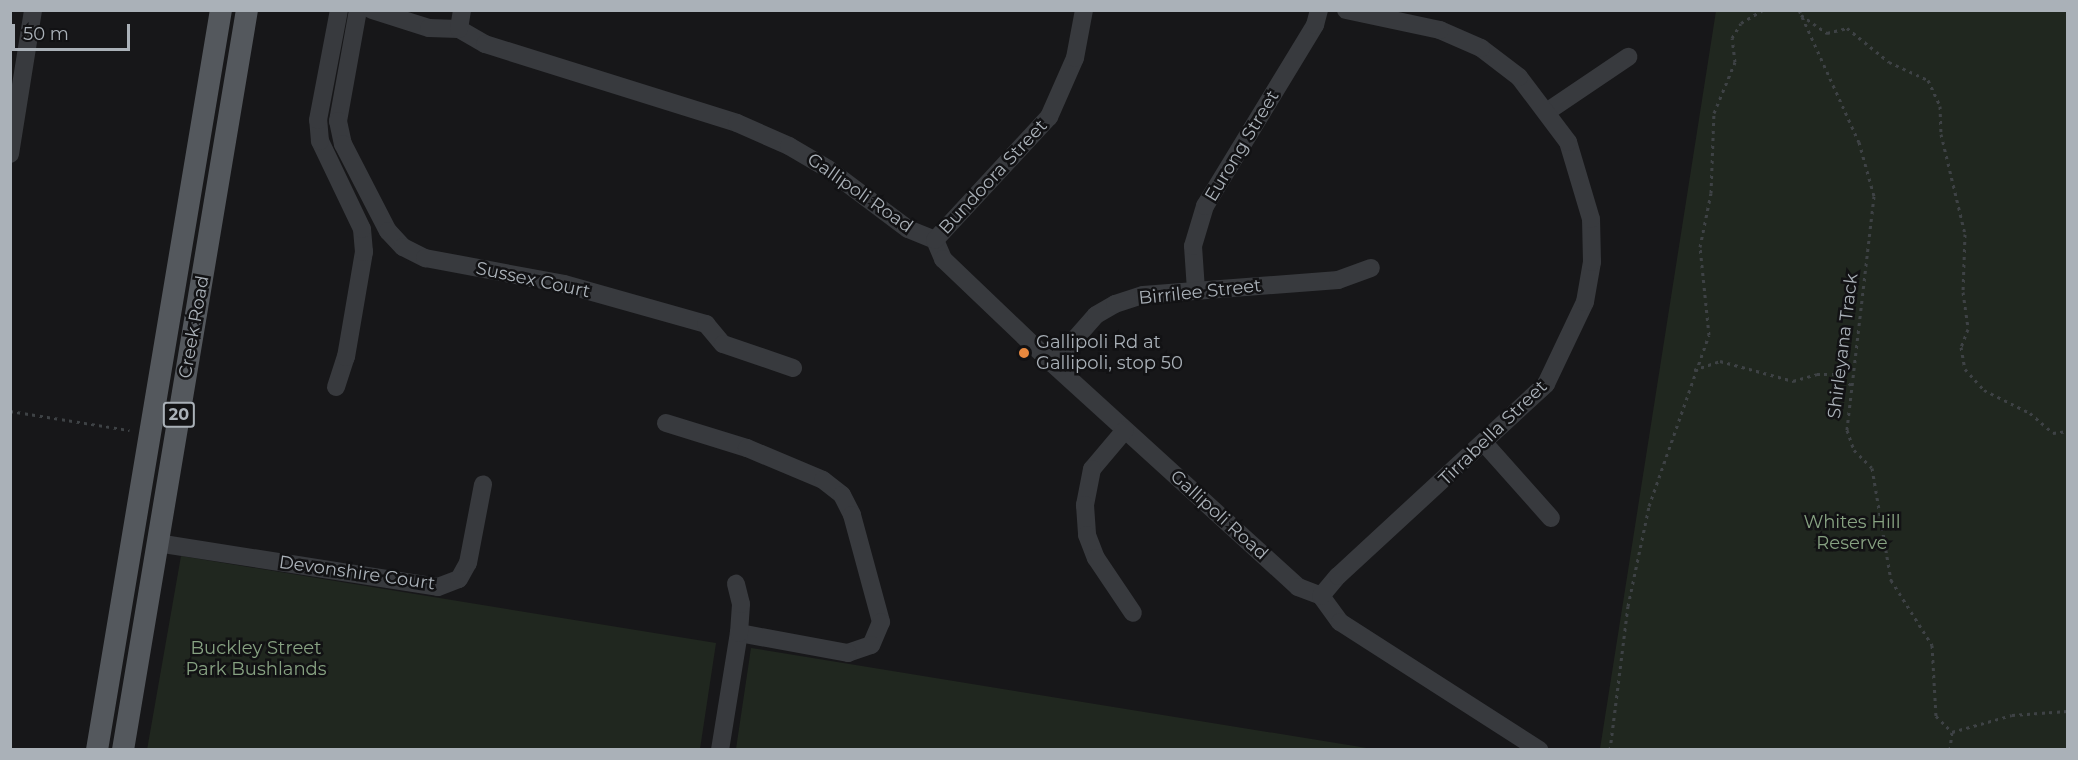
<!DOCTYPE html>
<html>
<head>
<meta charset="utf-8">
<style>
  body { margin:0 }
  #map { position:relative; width:2078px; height:760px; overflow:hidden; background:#171719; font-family:Montserrat,sans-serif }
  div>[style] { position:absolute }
  .green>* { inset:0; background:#20271f }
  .path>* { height:3px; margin-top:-1.5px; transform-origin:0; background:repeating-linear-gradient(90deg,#3e4245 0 3px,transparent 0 7.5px) }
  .minor>* { height:18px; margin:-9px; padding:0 9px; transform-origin:9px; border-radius:9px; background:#383a3e }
  .major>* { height:22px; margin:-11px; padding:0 11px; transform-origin:11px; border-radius:11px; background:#54585d }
  .dots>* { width:16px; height:16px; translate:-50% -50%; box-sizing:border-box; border:3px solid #121214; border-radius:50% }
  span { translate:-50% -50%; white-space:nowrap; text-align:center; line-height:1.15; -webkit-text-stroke:5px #121214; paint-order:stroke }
  .shield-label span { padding:2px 4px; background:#121214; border:2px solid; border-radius:4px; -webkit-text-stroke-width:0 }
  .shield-label { font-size:16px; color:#aab1b8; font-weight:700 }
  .street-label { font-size:18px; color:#aab1b8 }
  .poi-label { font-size:18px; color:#aab1b8 }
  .left { translate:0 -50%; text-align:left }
  .park-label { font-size:18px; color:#87a282 }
  .frame { position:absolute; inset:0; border:12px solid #aab1b8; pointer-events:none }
  .scale { position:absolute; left:12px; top:24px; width:118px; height:27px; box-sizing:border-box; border:3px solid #aab1b8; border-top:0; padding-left:8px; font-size:18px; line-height:21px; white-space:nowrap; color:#aab1b8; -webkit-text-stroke:4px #121214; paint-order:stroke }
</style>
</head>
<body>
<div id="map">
  <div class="green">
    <i style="clip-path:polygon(1716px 11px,2067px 11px,2067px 749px,1600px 749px)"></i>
    <i style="clip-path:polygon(181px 556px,716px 643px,700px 749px,147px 750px)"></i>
    <i style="clip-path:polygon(751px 648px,1021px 692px,1373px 749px,736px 749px)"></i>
  </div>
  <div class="path">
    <i style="left:1799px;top:10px;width:145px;rotate:65.6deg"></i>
    <i style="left:1859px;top:142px;width:56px;rotate:74.5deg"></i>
    <i style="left:1874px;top:196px;width:236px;rotate:96.6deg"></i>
    <i style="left:1847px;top:430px;width:21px;rotate:71deg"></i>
    <i style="left:1854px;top:450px;width:25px;rotate:45deg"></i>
    <i style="left:1872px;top:468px;width:114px;rotate:80.4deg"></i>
    <i style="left:1891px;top:580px;width:77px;rotate:57.8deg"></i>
    <i style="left:1932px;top:645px;width:71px;rotate:86.8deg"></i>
    <i style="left:1936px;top:716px;width:23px;rotate:45deg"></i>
    <i style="left:1952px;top:732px;width:62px;rotate:-15.8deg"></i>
    <i style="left:2012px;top:715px;width:56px;rotate:-4.1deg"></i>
    <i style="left:1801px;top:15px;width:32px;rotate:35deg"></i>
    <i style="left:1827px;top:33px;width:21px;rotate:-14deg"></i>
    <i style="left:1847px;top:28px;width:54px;rotate:39deg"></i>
    <i style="left:1889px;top:62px;width:43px;rotate:24.8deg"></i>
    <i style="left:1928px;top:80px;width:29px;rotate:65deg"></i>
    <i style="left:1940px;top:106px;width:28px;rotate:88deg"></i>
    <i style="left:1941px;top:134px;width:103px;rotate:76.5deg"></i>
    <i style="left:1965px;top:234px;width:58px;rotate:92deg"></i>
    <i style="left:1963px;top:292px;width:37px;rotate:82deg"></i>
    <i style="left:1968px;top:329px;width:19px;rotate:111deg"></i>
    <i style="left:1961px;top:347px;width:22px;rotate:80deg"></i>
    <i style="left:1965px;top:369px;width:28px;rotate:48deg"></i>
    <i style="left:1984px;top:390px;width:51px;rotate:26.6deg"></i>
    <i style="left:2030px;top:413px;width:30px;rotate:41deg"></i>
    <i style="left:2053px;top:433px;width:15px;rotate:-8deg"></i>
    <i style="left:1694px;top:370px;width:28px;rotate:-19deg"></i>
    <i style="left:1720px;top:361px;width:76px;rotate:15.3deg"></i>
    <i style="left:1793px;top:381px;width:25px;rotate:-16deg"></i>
    <i style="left:1817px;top:374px;width:20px"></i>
    <i style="left:1837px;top:374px;width:18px;rotate:38deg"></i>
    <i style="left:10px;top:411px;width:121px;rotate:9.1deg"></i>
    <i style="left:1610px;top:750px;width:145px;rotate:-82.9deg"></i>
    <i style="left:1628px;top:606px;width:102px;rotate:-78.1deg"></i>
    <i style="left:1649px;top:506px;width:181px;rotate:-70.7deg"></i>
    <i style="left:1709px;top:335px;width:88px;rotate:-95.8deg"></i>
    <i style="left:1700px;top:247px;width:55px;rotate:-78.5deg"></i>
    <i style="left:1711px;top:193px;width:80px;rotate:-87.9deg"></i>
    <i style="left:1714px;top:113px;width:55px;rotate:-67.6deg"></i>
    <i style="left:1735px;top:62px;width:24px;rotate:-97deg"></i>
    <i style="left:1732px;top:38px;width:17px;rotate:-59deg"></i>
    <i style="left:1741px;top:23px;width:26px;rotate:-31deg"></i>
    <i style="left:1950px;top:750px;width:18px;rotate:-84deg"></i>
  </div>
  <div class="minor">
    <i style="left:358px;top:10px;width:113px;rotate:100.2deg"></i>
    <i style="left:338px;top:121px;width:24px;rotate:78deg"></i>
    <i style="left:343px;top:144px;width:98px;rotate:62.7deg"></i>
    <i style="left:388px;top:231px;width:22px;rotate:47deg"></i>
    <i style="left:403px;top:247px;width:25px;rotate:27deg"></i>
    <i style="left:425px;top:258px;width:141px;rotate:10.6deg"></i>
    <i style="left:564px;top:284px;width:148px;rotate:15.7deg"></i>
    <i style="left:706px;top:324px;width:26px;rotate:50deg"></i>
    <i style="left:723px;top:344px;width:74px;rotate:18.9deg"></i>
    <i style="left:372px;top:10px;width:60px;rotate:17.5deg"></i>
    <i style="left:429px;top:28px;width:30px;rotate:2deg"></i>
    <i style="left:459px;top:29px;width:30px;rotate:30deg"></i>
    <i style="left:485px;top:44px;width:264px;rotate:17.4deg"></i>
    <i style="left:737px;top:123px;width:57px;rotate:23.9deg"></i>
    <i style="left:789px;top:146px;width:45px;rotate:30.5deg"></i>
    <i style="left:828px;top:169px;width:100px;rotate:36.9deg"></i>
    <i style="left:908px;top:229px;width:29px;rotate:22deg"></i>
    <i style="left:935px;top:240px;width:21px;rotate:67deg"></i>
    <i style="left:943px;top:259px;width:152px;rotate:43.7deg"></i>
    <i style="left:1053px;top:364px;width:331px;rotate:42.3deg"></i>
    <i style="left:1298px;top:587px;width:25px;rotate:21deg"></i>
    <i style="left:1321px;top:596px;width:32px;rotate:54deg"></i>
    <i style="left:1340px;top:622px;width:237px;rotate:32.7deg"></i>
    <i style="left:459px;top:29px;width:19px;rotate:-81deg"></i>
    <i style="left:1548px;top:111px;width:97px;rotate:-34deg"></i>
    <i style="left:10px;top:154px;width:146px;rotate:-80.9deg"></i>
    <i style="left:935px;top:240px;width:168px;rotate:-47.2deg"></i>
    <i style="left:1049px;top:117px;width:64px;rotate:-66.2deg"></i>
    <i style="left:1075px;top:58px;width:49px;rotate:-79.4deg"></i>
    <i style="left:1196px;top:290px;width:44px;rotate:-93.9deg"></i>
    <i style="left:1193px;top:246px;width:42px;rotate:-73.3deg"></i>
    <i style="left:1205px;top:206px;width:212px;rotate:-58.7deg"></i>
    <i style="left:1315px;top:25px;width:16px;rotate:-75deg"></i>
    <i style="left:1053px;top:364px;width:65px;rotate:-48.7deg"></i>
    <i style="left:1096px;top:315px;width:22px;rotate:-30deg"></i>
    <i style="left:1115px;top:304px;width:29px;rotate:-18deg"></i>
    <i style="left:1143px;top:295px;width:196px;rotate:-4.4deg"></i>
    <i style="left:1338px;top:280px;width:35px;rotate:-20deg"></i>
    <i style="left:336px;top:387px;width:32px;rotate:-72deg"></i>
    <i style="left:346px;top:357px;width:107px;rotate:-80.3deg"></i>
    <i style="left:364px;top:252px;width:23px;rotate:-95deg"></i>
    <i style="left:362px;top:229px;width:98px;rotate:-115.5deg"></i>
    <i style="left:320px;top:141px;width:21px;rotate:-95deg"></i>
    <i style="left:318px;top:120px;width:112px;rotate:-79.2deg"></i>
    <i style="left:666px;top:423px;width:85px;rotate:17.2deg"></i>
    <i style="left:747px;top:448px;width:82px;rotate:22.8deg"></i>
    <i style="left:823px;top:480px;width:24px;rotate:38deg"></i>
    <i style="left:842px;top:495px;width:22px;rotate:63deg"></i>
    <i style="left:852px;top:515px;width:111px;rotate:74.8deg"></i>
    <i style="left:881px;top:622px;width:25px;rotate:113deg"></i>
    <i style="left:871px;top:645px;width:24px;rotate:161deg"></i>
    <i style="left:848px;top:653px;width:111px;rotate:-169.6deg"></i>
    <i style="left:1125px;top:430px;width:51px;rotate:130.2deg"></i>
    <i style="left:1092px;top:469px;width:37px;rotate:101deg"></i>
    <i style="left:1085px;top:505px;width:30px;rotate:86deg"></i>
    <i style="left:1087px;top:535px;width:25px;rotate:69deg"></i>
    <i style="left:1096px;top:558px;width:66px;rotate:56.1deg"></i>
    <i style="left:1485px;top:444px;width:99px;rotate:48.3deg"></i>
    <i style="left:157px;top:543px;width:284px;rotate:8.9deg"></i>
    <i style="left:438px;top:587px;width:22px;rotate:-21deg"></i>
    <i style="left:459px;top:579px;width:18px;rotate:-61deg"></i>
    <i style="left:468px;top:563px;width:80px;rotate:-79.2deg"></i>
    <i style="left:1321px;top:596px;width:26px;rotate:-50deg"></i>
    <i style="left:1338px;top:576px;width:283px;rotate:-42.7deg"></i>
    <i style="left:1546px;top:384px;width:91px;rotate:-64.6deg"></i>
    <i style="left:1585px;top:302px;width:41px;rotate:-80.1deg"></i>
    <i style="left:1592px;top:262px;width:43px;rotate:-91.3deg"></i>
    <i style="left:1591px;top:219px;width:80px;rotate:-106.6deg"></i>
    <i style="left:1568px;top:142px;width:81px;rotate:-127deg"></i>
    <i style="left:1519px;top:77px;width:48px;rotate:-142.7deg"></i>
    <i style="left:1481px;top:48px;width:45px;rotate:-156.3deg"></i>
    <i style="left:1440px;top:30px;width:96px;rotate:-168deg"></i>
    <i style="left:720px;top:750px;width:119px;rotate:-80.8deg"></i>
    <i style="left:739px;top:633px;width:29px;rotate:-86deg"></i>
    <i style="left:741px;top:604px;width:21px;rotate:-104deg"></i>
  </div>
  <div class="major">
    <i style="left:97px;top:750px;width:750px;rotate:-80.49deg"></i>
    <i style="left:123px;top:750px;width:750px;rotate:-80.49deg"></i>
  </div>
  <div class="dots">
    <i style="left:1024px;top:353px;background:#e9893f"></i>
  </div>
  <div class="shield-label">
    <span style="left:179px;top:415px">20</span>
  </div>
  <div class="street-label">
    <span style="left:1242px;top:146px;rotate:-59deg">Eurong Street</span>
    <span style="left:993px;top:177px;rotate:-47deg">Bundoora Street</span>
    <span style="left:860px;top:193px;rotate:35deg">Gallipoli Road</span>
    <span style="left:533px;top:280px;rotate:12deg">Sussex Court</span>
    <span style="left:1200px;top:292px;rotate:-6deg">Birrilee Street</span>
    <span style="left:194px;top:327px;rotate:-80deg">Creek Road</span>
    <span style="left:1843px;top:346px;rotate:-83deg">Shirleyana Track</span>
    <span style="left:1493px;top:433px;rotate:-44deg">Tirrabella Street</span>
    <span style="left:1219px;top:515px;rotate:42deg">Gallipoli Road</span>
    <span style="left:357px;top:573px;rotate:8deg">Devonshire Court</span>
  </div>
  <div class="poi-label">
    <span class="left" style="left:1036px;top:353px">Gallipoli Rd at<br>Gallipoli, stop 50</span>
  </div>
  <div class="park-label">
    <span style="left:1852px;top:533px">Whites Hill<br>Reserve</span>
    <span style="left:256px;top:659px">Buckley Street<br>Park Bushlands</span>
  </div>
  <div class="frame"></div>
  <div class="scale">50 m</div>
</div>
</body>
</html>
